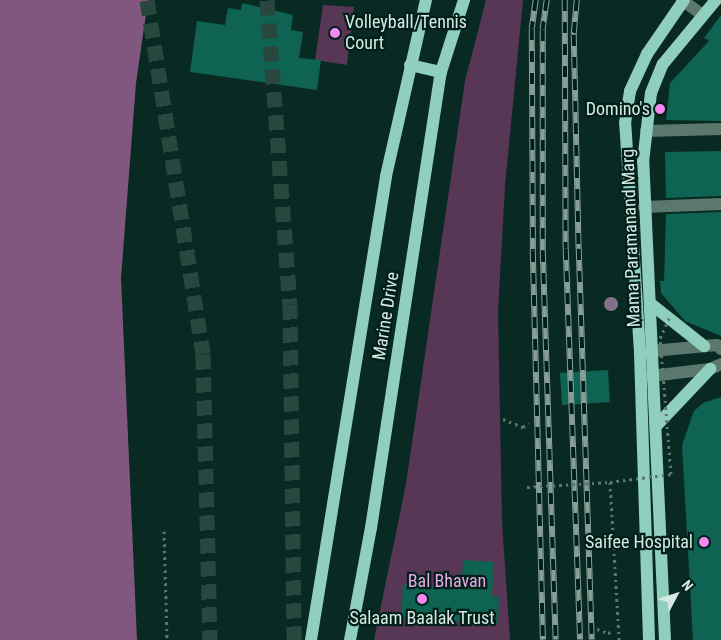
<!DOCTYPE html>
<html>
<head>
<meta charset="utf-8">
<style>
  body { margin:0 }
  #map { position:relative; width:721px; height:640px; overflow:hidden; background:#092a22; font-family:"Roboto Condensed",sans-serif }
  div>[style] { position:absolute }
  .green>* { inset:0; background:#573656 }
  .water>* { inset:0; background:#81577f }
  .building>* { inset:0; background:#0f6353 }
  .highway-tunnel>* { height:15px; margin-top:-7.5px; transform-origin:0; background:repeating-linear-gradient(90deg,#28473f 0 15px,transparent 0 23px) }
  .path>* { height:3px; margin-top:-1.5px; transform-origin:0; background:repeating-linear-gradient(90deg,#5d7871 0 2.5px,transparent 0 6.5px) }
  .minor>* { height:12px; margin:-6px; padding:0 6px; transform-origin:6px; border-radius:6px; background:#5b786f }
  .major>* { height:12px; margin:-6px; padding:0 6px; transform-origin:6px; border-radius:6px; background:#90cebd }
  .rail>* { height:5.5px; margin-top:-2.75px; transform-origin:0; background:repeating-linear-gradient(90deg,#002019 0 11px,#879f98 0 22px); box-sizing:border-box; border-block:1px solid #879f98 }
  .path-bridge>* { height:3px; margin-top:-1.5px; transform-origin:0; background:repeating-linear-gradient(90deg,#5d7871 0 2.5px,transparent 0 6.5px) }
  .trees>* { width:14px; height:14px; margin:-7px; border-radius:50%; background:#846f8d }
  .dots>* { width:14px; height:14px; translate:-50% -50%; box-sizing:border-box; border:2px solid #002019; border-radius:50% }
  span { translate:-50% -50%; white-space:nowrap; text-align:center; line-height:1.15; -webkit-text-stroke:4.5px #002019; paint-order:stroke }
  .poi-label { font-size:18px; color:#d7e9e3 }
  .left { translate:0 -50%; text-align:left }
  .right { translate:-100% -50%; text-align:right }
  .street-label { font-size:18px; color:#d7e9e3 }
  .park-label { font-size:18px; color:#e8a7e4 }
  .north { position:absolute; left:651px; top:570px; width:50px; height:50px; -webkit-text-stroke:4px #002019; paint-order:stroke; rotate:50deg; font-size:14px; font-weight:700; line-height:20px; text-align:center; color:#d7e9e3 }
  .north::after { content:''; display:block; margin:auto; width:18px; height:22px; background:#d7e9e3; clip-path:polygon(50% 0,100% 100%,50% 72%,0 100%) }
</style>
</head>
<body>
<div id="map">
  <div class="green">
    <i style="clip-path:polygon(486px 0,523px 0,505px 186px,498px 311px,502px 522px,510px 640px,374px 640px,406px 484px,465px 81px)"></i>
    <i style="clip-path:polygon(323px 5px,354px 7px,347px 65px,315px 60px)"></i>
  </div>
  <div class="water">
    <i style="clip-path:polygon(0 0,148px 0,136px 83px,121px 278px,137px 640px,0 640px)"></i>
  </div>
  <div class="building">
    <i style="clip-path:polygon(242px 3px,293px 15px,291px 30px,303px 32px,299px 58px,321px 60px,317px 90px,190px 72px,197px 21px,225px 25px,228px 8px,241px 10px)"></i>
    <i style="clip-path:polygon(721px 15px,721px 121px,666px 120px,670px 83px,709px 41px,704px 38px)"></i>
    <i style="clip-path:polygon(721px 151px,721px 196px,666px 198px,665px 152px)"></i>
    <i style="clip-path:polygon(721px 212px,721px 336px,685px 321px,661px 293px,660px 281px,664px 281px,666px 214px)"></i>
    <i style="clip-path:polygon(608px 370px,610px 402px,562px 405px,560px 373px)"></i>
    <i style="clip-path:polygon(721px 397px,721px 640px,693px 640px,682px 445px,694px 411px,703px 403px)"></i>
    <i style="clip-path:polygon(463px 560px,494px 562px,492px 596px,499px 597px,498px 624px,401px 618px,403px 584px,461px 588px)"></i>
  </div>
  <div class="highway-tunnel">
    <i style="left:147px;top:0;width:358px;rotate:81deg"></i>
    <i style="left:203px;top:354px;width:286px;rotate:88.6deg"></i>
    <i style="left:267px;top:0;width:305px;rotate:85.7deg"></i>
    <i style="left:290px;top:304px;width:336px;rotate:89.3deg"></i>
  </div>
  <div class="path">
    <i style="left:503px;top:419px;width:22px;rotate:22deg"></i>
    <i style="left:523px;top:427px;width:7px;rotate:-34deg"></i>
    <i style="left:610px;top:482px;width:158px;rotate:86.7deg"></i>
    <i style="left:164px;top:531px;width:109px;rotate:88.4deg"></i>
    <i style="left:597px;top:629px;width:12px;rotate:20deg"></i>
    <i style="left:608px;top:633px;width:6px;rotate:-18deg"></i>
  </div>
  <div class="minor">
    <i style="left:682px;top:0;width:26px;rotate:36deg"></i>
    <i style="left:646px;top:131px;width:75px;rotate:-1.5deg"></i>
    <i style="left:644px;top:207px;width:77px;rotate:-2.2deg"></i>
    <i style="left:642px;top:352px;width:75px;rotate:-5.3deg"></i>
    <i style="left:717px;top:345px;width:6px;rotate:45deg"></i>
    <i style="left:643px;top:377px;width:67px;rotate:-6.8deg"></i>
    <i style="left:710px;top:369px;width:12px;rotate:-24deg"></i>
  </div>
  <div class="major">
    <i style="left:410px;top:65px;width:32px;rotate:13deg"></i>
    <i style="left:651px;top:304px;width:68px;rotate:38.4deg"></i>
    <i style="left:656px;top:426px;width:79px;rotate:-46.5deg"></i>
    <i style="left:311px;top:640px;width:470px;rotate:-80.8deg"></i>
    <i style="left:386px;top:176px;width:180px;rotate:-77.2deg"></i>
    <i style="left:350px;top:640px;width:114px;rotate:-79.4deg"></i>
    <i style="left:371px;top:528px;width:461px;rotate:-81.3deg"></i>
    <i style="left:441px;top:72px;width:76px;rotate:-72.3deg"></i>
    <i style="left:649px;top:640px;width:288px;rotate:-91.8deg"></i>
    <i style="left:640px;top:352px;width:229px;rotate:-93.7deg"></i>
    <i style="left:625px;top:123px;width:32px;rotate:-81deg"></i>
    <i style="left:630px;top:91px;width:41px;rotate:-65.3deg"></i>
    <i style="left:647px;top:54px;width:65px;rotate:-55.6deg"></i>
    <i style="left:665px;top:640px;width:479px;rotate:-92.6deg"></i>
    <i style="left:643px;top:162px;width:69px;rotate:-83.4deg"></i>
    <i style="left:651px;top:93px;width:31px;rotate:-68deg"></i>
    <i style="left:663px;top:64px;width:83px;rotate:-50.4deg"></i>
  </div>
  <div class="rail">
    <i style="left:536px;top:0;width:29px;rotate:98deg"></i>
    <i style="left:532px;top:29px;width:222px;rotate:89.7deg"></i>
    <i style="left:533px;top:251px;width:389px;rotate:88.5deg"></i>
    <i style="left:547px;top:0;width:30px;rotate:98deg"></i>
    <i style="left:543px;top:30px;width:221px;rotate:90deg"></i>
    <i style="left:543px;top:251px;width:389px;rotate:88.1deg"></i>
    <i style="left:565px;top:0;width:249px;rotate:89.8deg"></i>
    <i style="left:566px;top:249px;width:391px;rotate:87.9deg"></i>
    <i style="left:577px;top:0;width:35px;rotate:95deg"></i>
    <i style="left:574px;top:35px;width:214px;rotate:88.7deg"></i>
    <i style="left:579px;top:249px;width:391px;rotate:88.1deg"></i>
  </div>
  <div class="path-bridge">
    <i style="left:527px;top:487px;width:83px;rotate:-3.4deg"></i>
    <i style="left:610px;top:482px;width:62px;rotate:-7.5deg"></i>
    <i style="left:671px;top:474px;width:136px;rotate:-94.6deg"></i>
    <i style="left:660px;top:338px;width:26px;rotate:-65deg"></i>
  </div>
  <div class="trees">
    <i style="left:611px;top:304px"></i>
  </div>
  <div class="dots">
    <i style="left:335px;top:33px;background:#f489f0"></i>
    <i style="left:660px;top:109px;background:#f489f0"></i>
    <i style="left:704px;top:542px;background:#f489f0"></i>
    <i style="left:422px;top:599px;background:#f489f0"></i>
  </div>
  <div class="poi-label">
    <span class="left" style="left:345px;top:33px">Volleyball/Tennis<br>Court</span>
    <span class="right" style="left:650px;top:109px">Domino's</span>
    <span class="right" style="left:693px;top:542px">Saifee Hospital</span>
    <span style="left:422px;top:618px">Salaam Baalak Trust</span>
  </div>
  <div class="street-label">
    <span style="left:631px;top:238px;rotate:-92deg">Mama Paramanand Marg</span>
    <span style="left:386px;top:316px;rotate:-81deg">Marine Drive</span>
  </div>
  <div class="park-label">
    <span style="left:447px;top:581px">Bal Bhavan</span>
  </div>
  <div class="north">N</div>
</div>
</body>
</html>
